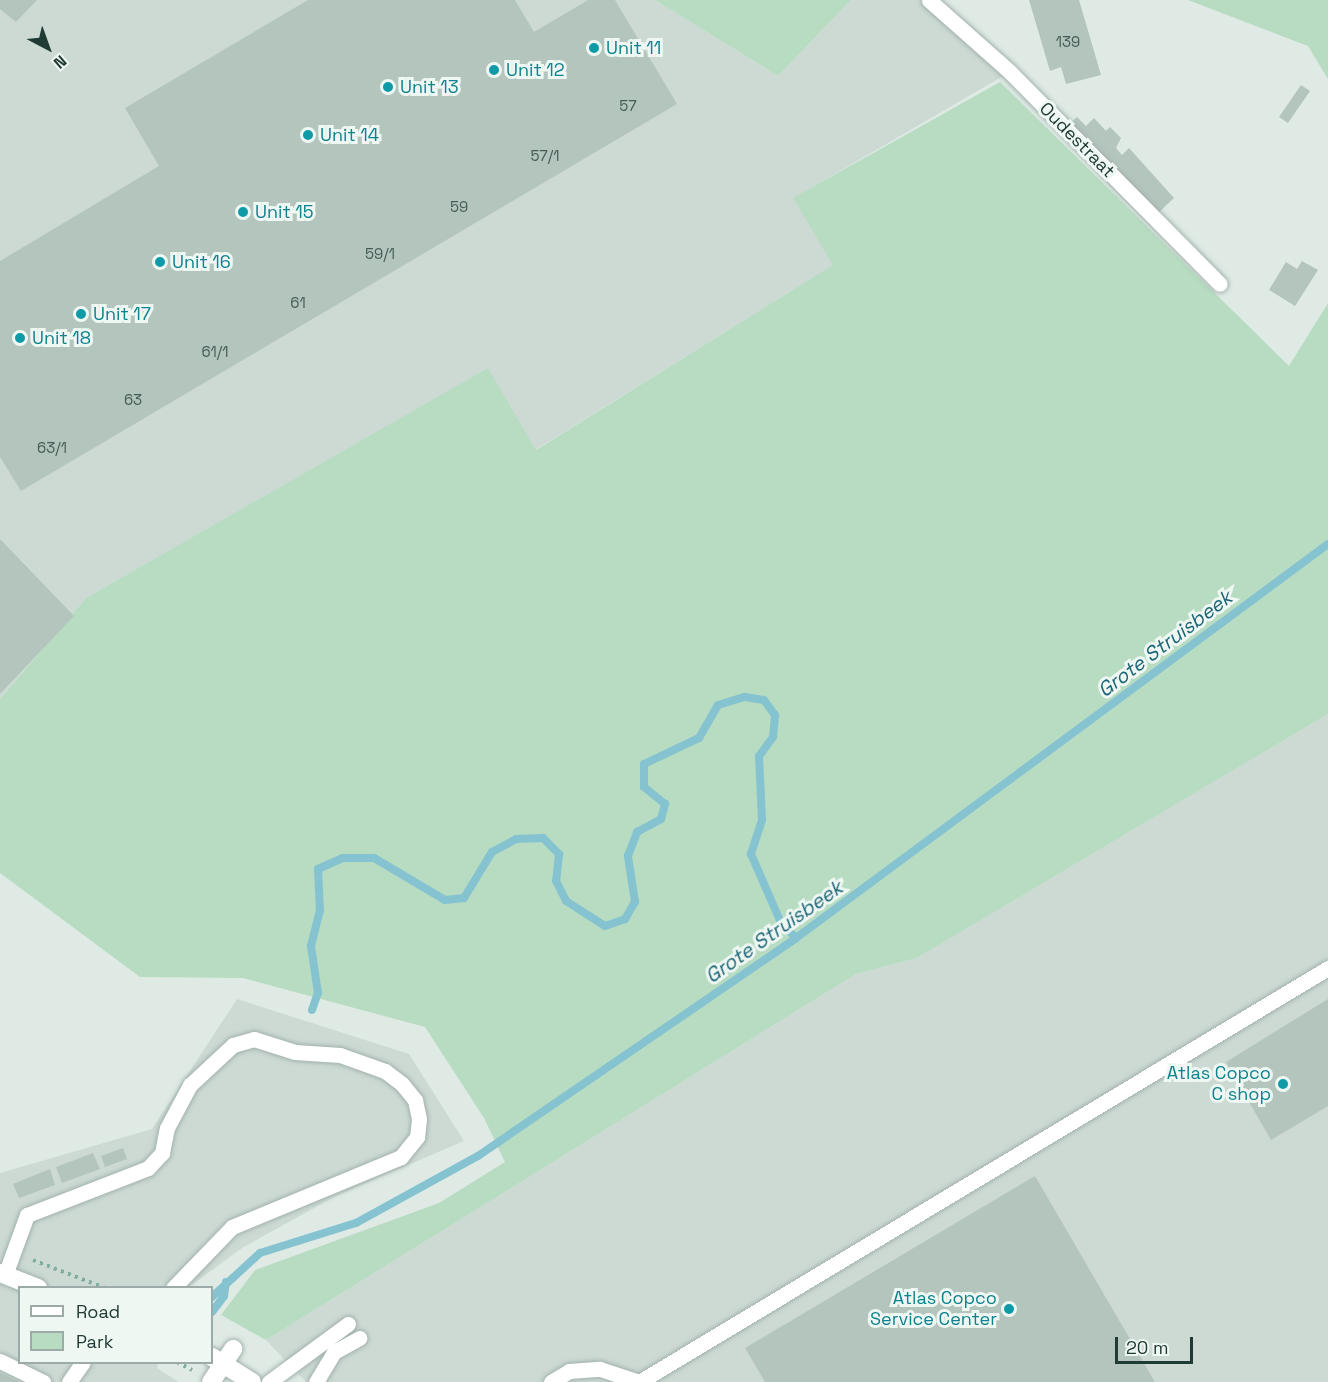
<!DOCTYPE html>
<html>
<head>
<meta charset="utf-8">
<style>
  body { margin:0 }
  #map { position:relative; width:1328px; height:1382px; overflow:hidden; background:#dfeae5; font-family:"Space Grotesk",sans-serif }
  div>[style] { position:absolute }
  .built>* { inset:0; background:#cddad4 }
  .green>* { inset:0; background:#b7dcc2 }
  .stream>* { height:8px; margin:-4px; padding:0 4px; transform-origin:4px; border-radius:4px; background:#85c3d1 }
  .building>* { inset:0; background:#b4c5be }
  .path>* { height:4px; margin-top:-2px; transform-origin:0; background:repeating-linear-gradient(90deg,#7faea0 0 3px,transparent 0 7.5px) }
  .roads { filter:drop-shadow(0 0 2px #a2b2ac) drop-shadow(0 0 2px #a2b2ac) }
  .service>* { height:15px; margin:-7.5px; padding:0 7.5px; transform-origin:7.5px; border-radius:7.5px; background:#fff }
  .minor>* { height:18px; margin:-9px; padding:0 9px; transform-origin:9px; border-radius:9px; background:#fff }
  .tertiary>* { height:18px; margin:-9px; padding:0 9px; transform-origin:9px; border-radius:9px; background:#fff }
  .dots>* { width:16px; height:16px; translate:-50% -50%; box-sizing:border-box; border:3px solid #eff7f3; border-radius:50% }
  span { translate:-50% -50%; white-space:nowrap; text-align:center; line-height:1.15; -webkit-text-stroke:6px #eff7f3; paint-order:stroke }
  .number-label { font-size:15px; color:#455d56 }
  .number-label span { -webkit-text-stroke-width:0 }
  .culture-label { font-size:18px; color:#0d838f }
  .left { translate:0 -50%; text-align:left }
  .right { translate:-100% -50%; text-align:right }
  .street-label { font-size:18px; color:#203a34 }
  .water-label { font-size:20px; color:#1a6576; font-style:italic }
  .legend { position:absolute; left:18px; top:1286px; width:195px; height:78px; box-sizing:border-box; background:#eff7f3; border:2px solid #9caba7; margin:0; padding:8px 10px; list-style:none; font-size:18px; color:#203a34 }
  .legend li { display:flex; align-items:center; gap:12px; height:30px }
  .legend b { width:30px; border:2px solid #9caba7 }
  .north { position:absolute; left:18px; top:18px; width:60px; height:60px; -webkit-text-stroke:4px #eff7f3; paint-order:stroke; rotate:139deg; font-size:16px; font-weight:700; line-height:24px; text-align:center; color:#203a34 }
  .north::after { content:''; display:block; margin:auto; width:21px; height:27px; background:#203a34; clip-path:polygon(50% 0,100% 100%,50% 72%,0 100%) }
  .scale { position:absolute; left:1115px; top:1337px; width:78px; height:27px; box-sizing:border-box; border:3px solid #203a34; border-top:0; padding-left:8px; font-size:18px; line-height:21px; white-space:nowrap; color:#203a34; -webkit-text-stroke:4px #eff7f3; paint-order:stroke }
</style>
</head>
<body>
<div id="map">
  <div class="built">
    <i style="clip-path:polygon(0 0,655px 0,778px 76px,851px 0,929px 0,1010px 72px,794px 198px,834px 265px,535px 450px,488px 369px,86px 598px,0 699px)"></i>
    <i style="clip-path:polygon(1328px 714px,1328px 1382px,306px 1382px,266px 1340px,856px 974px,917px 958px)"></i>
    <i style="clip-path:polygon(237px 999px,409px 1054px,464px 1141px,334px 1197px,242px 1248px,189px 1287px,20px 1288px,20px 1362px,158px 1363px,157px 1368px,179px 1382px,0 1382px,0 1173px,152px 1129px)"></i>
  </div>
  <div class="green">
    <i style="clip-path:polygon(655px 0,851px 0,778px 76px)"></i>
    <i style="clip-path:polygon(1188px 0,1328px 0,1328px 79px,1308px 46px)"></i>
    <i style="clip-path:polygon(1000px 82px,1289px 366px,1328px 303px,1328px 714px,917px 958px,856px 974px,266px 1340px,221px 1315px,255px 1270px,439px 1203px,505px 1162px,484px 1118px,425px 1027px,243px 978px,140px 977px,0 873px,0 699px,86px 598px,488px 368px,536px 450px,833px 265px,793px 198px)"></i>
  </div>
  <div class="stream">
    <i style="left:312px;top:1010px;width:18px;rotate:-71deg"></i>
    <i style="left:318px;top:993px;width:48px;rotate:-98.5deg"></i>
    <i style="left:311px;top:946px;width:36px;rotate:-76deg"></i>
    <i style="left:320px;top:911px;width:42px;rotate:-92.7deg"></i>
    <i style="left:318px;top:869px;width:27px;rotate:-24deg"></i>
    <i style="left:343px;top:858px;width:31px"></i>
    <i style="left:374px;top:858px;width:82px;rotate:30.6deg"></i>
    <i style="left:445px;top:900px;width:19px;rotate:-6deg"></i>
    <i style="left:464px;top:898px;width:54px;rotate:-58.7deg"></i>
    <i style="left:492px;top:852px;width:27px;rotate:-28deg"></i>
    <i style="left:516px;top:839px;width:27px;rotate:-2deg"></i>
    <i style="left:543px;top:838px;width:23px;rotate:45deg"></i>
    <i style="left:559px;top:854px;width:27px;rotate:96deg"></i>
    <i style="left:556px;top:881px;width:22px;rotate:63deg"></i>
    <i style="left:566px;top:901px;width:46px;rotate:32.7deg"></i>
    <i style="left:605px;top:926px;width:21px;rotate:-19deg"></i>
    <i style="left:625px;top:919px;width:20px;rotate:-60deg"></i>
    <i style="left:635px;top:902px;width:47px;rotate:-98.7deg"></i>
    <i style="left:628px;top:856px;width:26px;rotate:-69deg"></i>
    <i style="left:637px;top:832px;width:27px;rotate:-28deg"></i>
    <i style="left:661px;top:819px;width:16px;rotate:-75deg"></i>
    <i style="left:665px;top:804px;width:27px;rotate:-141deg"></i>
    <i style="left:644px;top:787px;width:23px;rotate:-90deg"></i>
    <i style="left:644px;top:764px;width:61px;rotate:-25.3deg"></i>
    <i style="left:699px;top:738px;width:38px;rotate:-60deg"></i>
    <i style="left:718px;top:705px;width:28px;rotate:-17deg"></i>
    <i style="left:745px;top:697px;width:19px;rotate:9deg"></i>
    <i style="left:764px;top:700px;width:19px;rotate:54deg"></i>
    <i style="left:775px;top:715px;width:22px;rotate:95deg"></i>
    <i style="left:773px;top:737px;width:24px;rotate:126deg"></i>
    <i style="left:759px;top:756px;width:64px;rotate:87.3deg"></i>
    <i style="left:762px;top:820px;width:36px;rotate:108deg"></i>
    <i style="left:751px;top:854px;width:75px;rotate:66.5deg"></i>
    <i style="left:781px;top:923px;width:21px;rotate:45deg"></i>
    <i style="left:212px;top:1297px;width:65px;rotate:-42.5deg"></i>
    <i style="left:260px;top:1253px;width:101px;rotate:-17.4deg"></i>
    <i style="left:356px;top:1223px;width:139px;rotate:-28.8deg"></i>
    <i style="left:478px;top:1156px;width:386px;rotate:-34.4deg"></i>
    <i style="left:796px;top:938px;width:662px;rotate:-36.52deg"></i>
    <i style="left:212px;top:1312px;width:20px;rotate:-53deg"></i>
    <i style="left:224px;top:1296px;width:14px;rotate:-82deg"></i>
  </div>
  <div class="building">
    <i style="clip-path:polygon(0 0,37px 0,16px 22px,0 9px)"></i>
    <i style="clip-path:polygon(308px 0,515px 0,534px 32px,588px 0,615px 0,677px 104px,21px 491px,0 457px,0 261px,159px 166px,125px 108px)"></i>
    <i style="clip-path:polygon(1029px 0,1079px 0,1101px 75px,1066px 84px,1061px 67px,1050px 71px)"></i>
    <i style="clip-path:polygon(1301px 85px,1310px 91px,1288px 123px,1279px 117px)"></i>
    <i style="clip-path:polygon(1077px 117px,1086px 126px,1094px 118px,1106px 131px,1110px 127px,1121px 138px,1116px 148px,1122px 155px,1129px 148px,1174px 198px,1157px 214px,1068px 125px)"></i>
    <i style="clip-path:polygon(1302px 261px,1318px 270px,1295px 306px,1269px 290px,1286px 262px,1297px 269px)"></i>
    <i style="clip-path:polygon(0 539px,74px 616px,0 694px)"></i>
    <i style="clip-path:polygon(1328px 999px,1328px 1106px,1271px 1140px,1226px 1062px)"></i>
    <i style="clip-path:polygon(123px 1148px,127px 1159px,105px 1167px,101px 1156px)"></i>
    <i style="clip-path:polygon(93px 1153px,100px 1169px,62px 1183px,56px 1167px)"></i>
    <i style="clip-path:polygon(50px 1169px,55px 1185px,19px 1198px,13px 1184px)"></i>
    <i style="clip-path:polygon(1035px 1176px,1155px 1382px,765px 1382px,745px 1348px)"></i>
    <i style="clip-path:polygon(0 1373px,20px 1382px,0 1382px)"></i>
  </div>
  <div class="path">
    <i style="left:33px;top:1260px;width:77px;rotate:21.3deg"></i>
    <i style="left:177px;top:1362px;width:17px;rotate:28deg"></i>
  </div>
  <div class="roads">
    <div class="service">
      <i style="left:929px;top:0;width:108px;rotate:41.6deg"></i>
      <i style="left:1010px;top:72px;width:298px;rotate:45.3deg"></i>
      <i style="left:5px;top:1275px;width:64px;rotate:-69.9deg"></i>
      <i style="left:27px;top:1215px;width:130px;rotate:-21.2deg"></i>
      <i style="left:148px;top:1168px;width:21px;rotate:-47deg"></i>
      <i style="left:162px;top:1153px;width:25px;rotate:-79deg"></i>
      <i style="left:167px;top:1128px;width:49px;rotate:-61.9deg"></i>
      <i style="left:190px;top:1085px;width:59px;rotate:-42.9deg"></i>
      <i style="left:233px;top:1045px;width:22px;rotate:-16deg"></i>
      <i style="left:254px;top:1039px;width:43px;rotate:17.6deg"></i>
      <i style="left:295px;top:1052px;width:45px;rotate:3.8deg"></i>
      <i style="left:340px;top:1055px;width:48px;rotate:19.6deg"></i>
      <i style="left:385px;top:1071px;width:21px;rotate:37deg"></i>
      <i style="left:402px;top:1084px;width:21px;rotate:51deg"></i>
      <i style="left:415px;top:1100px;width:19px;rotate:78deg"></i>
      <i style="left:419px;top:1119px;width:18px;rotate:96deg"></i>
      <i style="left:417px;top:1137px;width:26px;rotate:129deg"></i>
      <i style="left:401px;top:1157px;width:183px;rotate:157.5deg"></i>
      <i style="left:232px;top:1227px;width:85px;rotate:134deg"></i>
      <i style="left:0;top:1361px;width:48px;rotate:26deg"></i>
      <i style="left:69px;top:1382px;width:24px;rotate:-55deg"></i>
      <i style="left:269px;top:1382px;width:98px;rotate:-36.3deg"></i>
      <i style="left:316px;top:1382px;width:35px;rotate:-59deg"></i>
      <i style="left:334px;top:1352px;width:29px;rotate:-29deg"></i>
      <i style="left:551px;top:1382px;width:21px;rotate:-31deg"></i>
      <i style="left:569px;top:1371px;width:31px;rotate:-4deg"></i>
      <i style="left:600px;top:1369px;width:41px;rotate:18.4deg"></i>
      <i style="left:639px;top:1382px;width:804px;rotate:-31deg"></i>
    </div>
    <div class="minor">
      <i style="left:211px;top:1382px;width:40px;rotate:-56deg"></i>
    </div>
    <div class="tertiary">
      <i style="left:0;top:1273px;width:41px;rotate:21.5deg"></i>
      <i style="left:212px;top:1357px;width:47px;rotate:32deg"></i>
    </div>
  </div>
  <div class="dots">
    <i style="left:594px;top:48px;background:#0f9aa8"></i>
    <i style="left:494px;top:70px;background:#0f9aa8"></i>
    <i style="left:388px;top:87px;background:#0f9aa8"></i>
    <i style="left:308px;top:135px;background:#0f9aa8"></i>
    <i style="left:243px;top:212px;background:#0f9aa8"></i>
    <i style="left:160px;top:262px;background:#0f9aa8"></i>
    <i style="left:81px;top:314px;background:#0f9aa8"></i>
    <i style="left:20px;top:338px;background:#0f9aa8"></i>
    <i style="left:1283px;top:1084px;background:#0f9aa8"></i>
    <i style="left:1009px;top:1309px;background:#0f9aa8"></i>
  </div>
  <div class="number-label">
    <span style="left:1068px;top:42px">139</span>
    <span style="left:628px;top:106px">57</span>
    <span style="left:545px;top:156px">57/1</span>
    <span style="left:459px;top:207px">59</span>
    <span style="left:380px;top:254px">59/1</span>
    <span style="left:298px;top:303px">61</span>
    <span style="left:215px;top:352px">61/1</span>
    <span style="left:133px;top:400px">63</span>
    <span style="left:52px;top:448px">63/1</span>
  </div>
  <div class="culture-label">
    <span class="left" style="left:606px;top:48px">Unit 11</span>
    <span class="left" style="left:506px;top:70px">Unit 12</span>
    <span class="left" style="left:400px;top:87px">Unit 13</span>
    <span class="left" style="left:320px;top:135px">Unit 14</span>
    <span class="left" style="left:255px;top:212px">Unit 15</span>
    <span class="left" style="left:172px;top:262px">Unit 16</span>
    <span class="left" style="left:93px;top:314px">Unit 17</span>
    <span class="left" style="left:32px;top:338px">Unit 18</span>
    <span class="right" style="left:1271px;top:1084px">Atlas Copco<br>C shop</span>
    <span class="right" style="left:997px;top:1309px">Atlas Copco<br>Service Center</span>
  </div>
  <div class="street-label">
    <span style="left:1077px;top:140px;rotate:45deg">Oudestraat</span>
  </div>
  <div class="water-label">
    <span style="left:1165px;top:644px;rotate:-37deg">Grote Struisbeek</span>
    <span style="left:774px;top:932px;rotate:-35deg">Grote Struisbeek</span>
  </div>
  <ul class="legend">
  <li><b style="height:8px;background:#fff"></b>Road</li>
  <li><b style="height:16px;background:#b7dcc2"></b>Park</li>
  </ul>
  <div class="north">N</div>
  <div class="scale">20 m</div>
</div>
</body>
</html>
